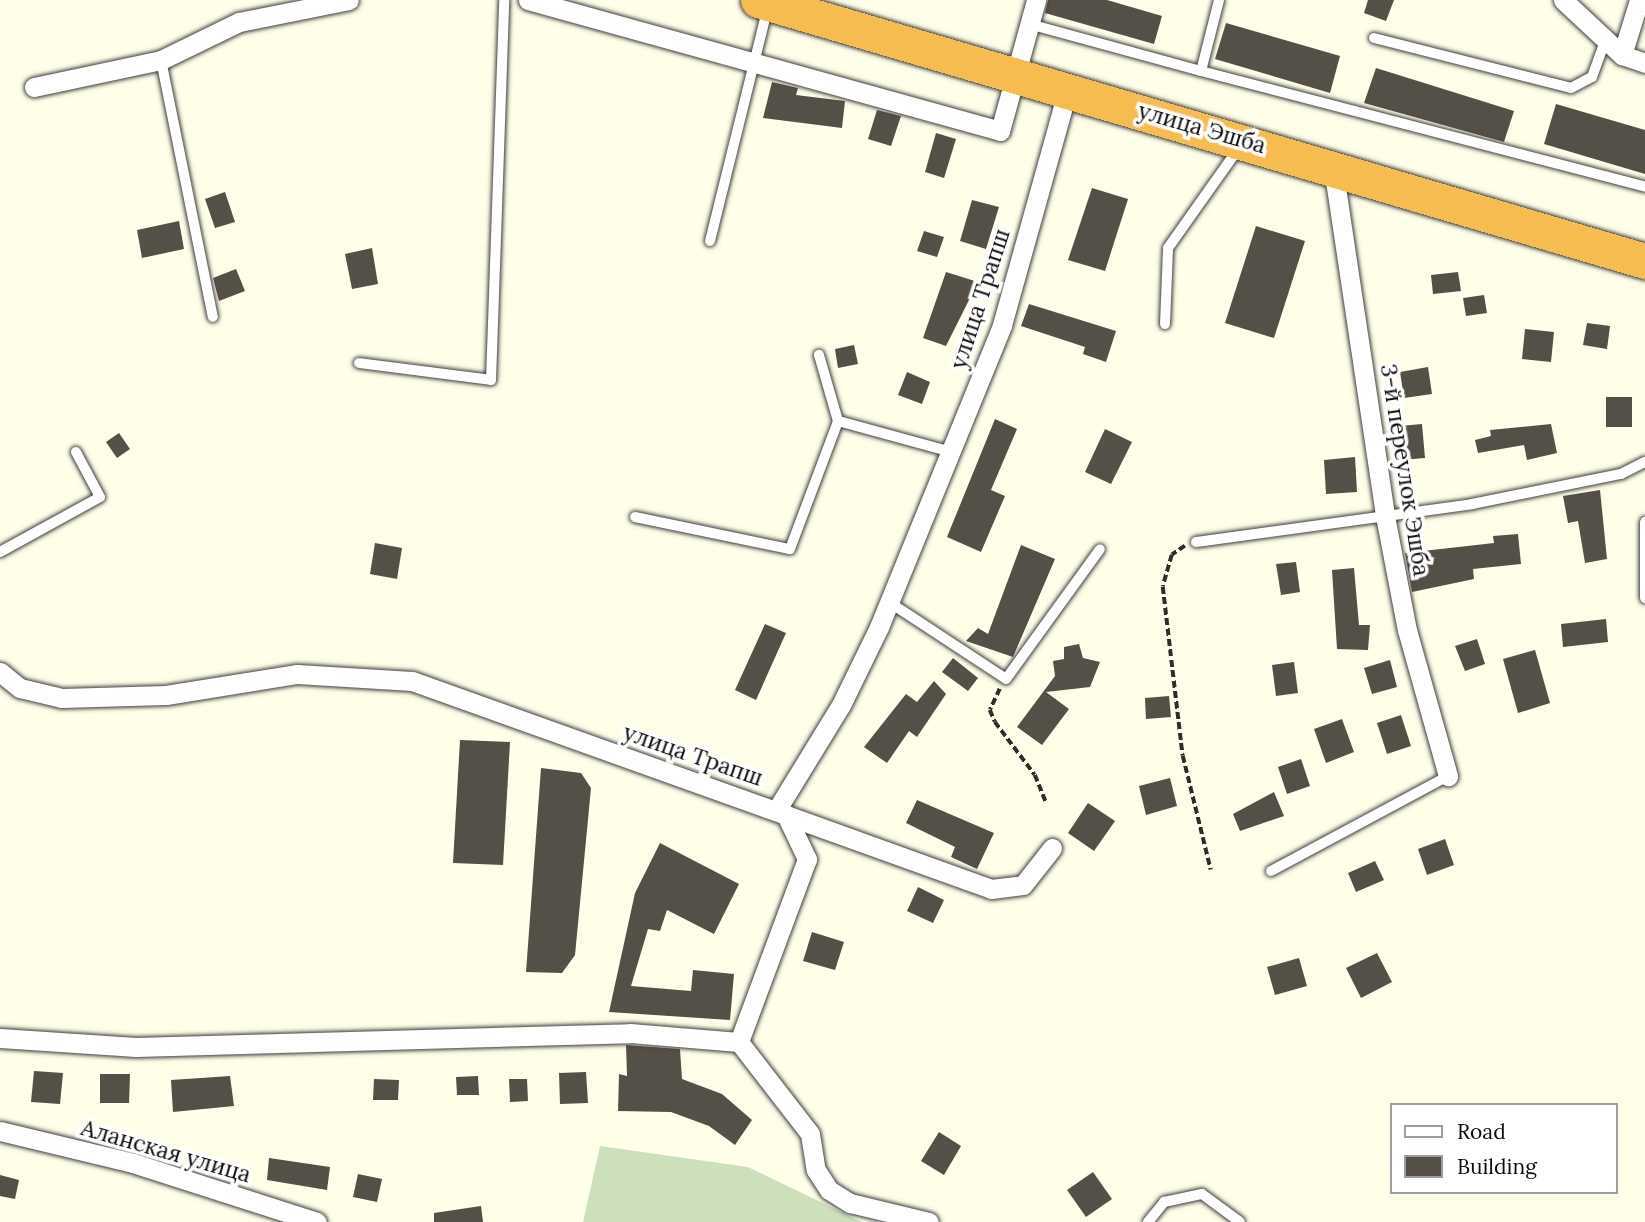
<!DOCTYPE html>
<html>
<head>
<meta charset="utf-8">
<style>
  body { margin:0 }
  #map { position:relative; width:1645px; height:1222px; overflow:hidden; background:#ffffe9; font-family:Lora,serif }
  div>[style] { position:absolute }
  .cemetery>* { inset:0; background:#cde0bc }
  .building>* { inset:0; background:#544f47 }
  .path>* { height:3.5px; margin-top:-1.75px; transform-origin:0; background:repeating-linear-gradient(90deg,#2d2d2d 0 7px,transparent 0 10.5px) }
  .roads { filter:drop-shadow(0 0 2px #3e3e3e) drop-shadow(0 0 2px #3e3e3e) }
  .lane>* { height:10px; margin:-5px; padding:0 5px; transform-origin:5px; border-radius:5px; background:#fff }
  .street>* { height:19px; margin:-9.5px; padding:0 9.5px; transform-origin:9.5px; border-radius:9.5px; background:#fff }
  .highway>* { height:35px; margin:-17.5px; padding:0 17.5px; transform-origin:17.5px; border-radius:17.5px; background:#f7bc4f }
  span { translate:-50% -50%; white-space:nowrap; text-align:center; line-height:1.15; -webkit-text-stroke:7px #fff; paint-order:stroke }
  .street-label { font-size:23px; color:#0b0b0b }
  .legend { position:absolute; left:1390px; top:1103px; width:228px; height:91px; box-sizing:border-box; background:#fff; border:2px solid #9d9d9d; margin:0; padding:9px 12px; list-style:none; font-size:21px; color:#0b0b0b }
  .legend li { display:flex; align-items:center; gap:14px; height:35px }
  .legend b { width:35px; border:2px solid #9d9d9d }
</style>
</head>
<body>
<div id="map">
  <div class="cemetery">
    <i style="clip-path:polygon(600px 1146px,748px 1167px,862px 1222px,583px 1222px)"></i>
  </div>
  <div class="building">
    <i style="clip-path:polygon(1048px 0,1107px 0,1162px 16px,1154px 44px,1045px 13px)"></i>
    <i style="clip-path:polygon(1368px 0,1394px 0,1386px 21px,1364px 13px)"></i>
    <i style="clip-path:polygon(1226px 23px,1340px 56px,1330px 93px,1215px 59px)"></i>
    <i style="clip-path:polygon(1376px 68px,1514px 111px,1504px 142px,1364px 103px)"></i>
    <i style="clip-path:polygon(772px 82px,798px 88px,796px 95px,845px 101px,842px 128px,763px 118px)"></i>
    <i style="clip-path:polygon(1556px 104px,1645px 130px,1645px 174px,1544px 144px)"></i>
    <i style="clip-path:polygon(877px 110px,901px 116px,891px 146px,868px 139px)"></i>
    <i style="clip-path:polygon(936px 133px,956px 139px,944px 178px,925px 172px)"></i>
    <i style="clip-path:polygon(1092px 188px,1128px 199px,1105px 271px,1068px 260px)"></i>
    <i style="clip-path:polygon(225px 192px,235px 222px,215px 228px,205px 199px)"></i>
    <i style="clip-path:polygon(972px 200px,999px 207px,986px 249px,960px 241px)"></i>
    <i style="clip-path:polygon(179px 221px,184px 249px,142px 258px,137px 230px)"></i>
    <i style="clip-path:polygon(1256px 226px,1305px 241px,1274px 338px,1225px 323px)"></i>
    <i style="clip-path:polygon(924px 231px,944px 237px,937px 257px,917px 251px)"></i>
    <i style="clip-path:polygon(372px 248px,378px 284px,352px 289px,345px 254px)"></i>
    <i style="clip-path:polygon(236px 269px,245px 291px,219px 301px,213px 278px)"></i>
    <i style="clip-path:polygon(946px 272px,978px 282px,946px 346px,923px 338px)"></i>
    <i style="clip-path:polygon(1458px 272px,1461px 291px,1433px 294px,1431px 275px)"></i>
    <i style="clip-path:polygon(1484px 295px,1487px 313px,1466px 316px,1463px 298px)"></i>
    <i style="clip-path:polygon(1029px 304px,1116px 331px,1106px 362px,1083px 354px,1085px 347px,1021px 326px)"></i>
    <i style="clip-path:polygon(1587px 323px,1610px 326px,1607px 349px,1583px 345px)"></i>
    <i style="clip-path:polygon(1525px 329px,1554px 332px,1551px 362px,1522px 359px)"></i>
    <i style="clip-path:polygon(854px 345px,858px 364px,838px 368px,835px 349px)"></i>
    <i style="clip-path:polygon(1428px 367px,1432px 394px,1404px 398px,1400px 372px)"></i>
    <i style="clip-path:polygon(907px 372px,930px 382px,922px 404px,898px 395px)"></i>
    <i style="clip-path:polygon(1606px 397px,1632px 397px,1632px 427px,1606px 427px)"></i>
    <i style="clip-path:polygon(995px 419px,1017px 429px,991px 490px,1005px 496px,981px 552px,947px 537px)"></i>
    <i style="clip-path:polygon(1422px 424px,1425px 458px,1402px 460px,1400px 426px)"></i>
    <i style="clip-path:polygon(1551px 424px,1557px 453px,1527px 460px,1524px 445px,1478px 453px,1475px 440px,1491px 436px,1490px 430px)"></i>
    <i style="clip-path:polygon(1105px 429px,1132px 442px,1111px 484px,1085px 472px)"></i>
    <i style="clip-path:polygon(119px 433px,130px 449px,117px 458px,106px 442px)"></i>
    <i style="clip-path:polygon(1355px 457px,1357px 492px,1326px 494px,1324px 460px)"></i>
    <i style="clip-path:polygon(1600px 490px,1607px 559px,1585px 563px,1578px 521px,1568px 523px,1563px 496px)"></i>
    <i style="clip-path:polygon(1518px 534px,1521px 564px,1473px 569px,1474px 579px,1412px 592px,1405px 553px,1494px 543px,1493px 536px)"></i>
    <i style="clip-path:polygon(375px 543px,402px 548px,397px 579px,370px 574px)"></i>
    <i style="clip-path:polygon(1021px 545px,1055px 559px,1013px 657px,966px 641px,978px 628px,988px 634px)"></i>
    <i style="clip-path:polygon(1296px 562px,1300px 592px,1281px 595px,1276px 564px)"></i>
    <i style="clip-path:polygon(1354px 568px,1359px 625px,1370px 625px,1368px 650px,1337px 649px,1332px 570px)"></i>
    <i style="clip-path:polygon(1606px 619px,1608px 642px,1563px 647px,1561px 624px)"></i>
    <i style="clip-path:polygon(765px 624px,786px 633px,756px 700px,735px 690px)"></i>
    <i style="clip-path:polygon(1477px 639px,1485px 664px,1465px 671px,1455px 646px)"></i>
    <i style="clip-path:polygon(1079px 644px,1083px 658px,1100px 662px,1090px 687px,1046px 692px,1069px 709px,1042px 745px,1017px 727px,1055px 676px,1053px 661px,1064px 659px,1064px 647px)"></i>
    <i style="clip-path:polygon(1535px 650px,1550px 703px,1518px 713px,1503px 659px)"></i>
    <i style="clip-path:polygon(953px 658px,978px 678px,968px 691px,942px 672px)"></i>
    <i style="clip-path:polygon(1390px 660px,1397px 687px,1372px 694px,1364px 668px)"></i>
    <i style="clip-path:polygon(1294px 662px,1298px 693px,1276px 696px,1272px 665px)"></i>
    <i style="clip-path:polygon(934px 681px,946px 694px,917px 737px,909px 731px,887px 763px,864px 747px,906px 694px,917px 702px)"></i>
    <i style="clip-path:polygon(1169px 696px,1171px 717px,1146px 719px,1145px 698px)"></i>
    <i style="clip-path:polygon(1401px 715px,1411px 746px,1387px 754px,1377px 723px)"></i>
    <i style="clip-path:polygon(1342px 719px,1354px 752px,1326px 763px,1314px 729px)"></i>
    <i style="clip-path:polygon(460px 740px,510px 742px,503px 865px,453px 863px)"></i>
    <i style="clip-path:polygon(1301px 759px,1310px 786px,1287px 794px,1278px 767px)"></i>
    <i style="clip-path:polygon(541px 768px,581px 773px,591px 788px,575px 955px,562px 973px,526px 972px)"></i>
    <i style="clip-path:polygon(1170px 778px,1177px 806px,1146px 815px,1139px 786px)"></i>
    <i style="clip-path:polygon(1274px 792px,1284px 816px,1240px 831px,1233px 814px)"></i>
    <i style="clip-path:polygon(917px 800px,994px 833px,977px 869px,951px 857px,955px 847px,906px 823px)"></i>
    <i style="clip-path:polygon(1088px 803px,1115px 821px,1094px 851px,1068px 833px)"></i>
    <i style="clip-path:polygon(1445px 839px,1454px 865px,1427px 875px,1418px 849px)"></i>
    <i style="clip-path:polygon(660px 843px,739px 884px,714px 934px,667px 910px,660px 931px,648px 929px,631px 986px,691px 991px,693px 970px,734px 974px,730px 1020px,609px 1012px,635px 893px)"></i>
    <i style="clip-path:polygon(1375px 861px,1384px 880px,1356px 892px,1348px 873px)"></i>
    <i style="clip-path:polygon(918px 887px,944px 900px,933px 923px,907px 911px)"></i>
    <i style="clip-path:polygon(812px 932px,844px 942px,835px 970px,803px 961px)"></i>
    <i style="clip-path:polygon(1377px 953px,1392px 982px,1361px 998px,1346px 968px)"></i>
    <i style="clip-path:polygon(1299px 958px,1307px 986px,1275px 995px,1267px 967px)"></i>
    <i style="clip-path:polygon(626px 1045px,680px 1049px,682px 1079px,722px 1094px,752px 1120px,735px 1145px,709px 1126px,671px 1112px,618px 1111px,619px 1074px,627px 1076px)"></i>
    <i style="clip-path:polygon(34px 1071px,63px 1073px,60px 1104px,31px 1102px)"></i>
    <i style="clip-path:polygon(586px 1072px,588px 1103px,560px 1104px,559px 1073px)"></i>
    <i style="clip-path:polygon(100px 1074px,130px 1074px,129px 1103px,100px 1103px)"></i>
    <i style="clip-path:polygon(230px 1076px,234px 1106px,173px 1112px,171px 1080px)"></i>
    <i style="clip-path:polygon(478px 1076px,479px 1095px,457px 1095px,456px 1077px)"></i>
    <i style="clip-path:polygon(374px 1079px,399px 1080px,398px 1100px,373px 1100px)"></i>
    <i style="clip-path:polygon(509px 1079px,527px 1079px,528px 1101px,510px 1102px)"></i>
    <i style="clip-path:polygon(939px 1132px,961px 1146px,944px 1175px,921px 1161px)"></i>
    <i style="clip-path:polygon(269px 1158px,330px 1167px,327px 1190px,267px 1180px)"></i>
    <i style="clip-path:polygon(1093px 1172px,1112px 1199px,1086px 1217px,1067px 1190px)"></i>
    <i style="clip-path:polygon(358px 1174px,382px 1179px,377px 1202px,353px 1197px)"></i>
    <i style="clip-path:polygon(0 1175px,19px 1180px,15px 1199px,0 1196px)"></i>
    <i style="clip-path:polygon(481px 1206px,483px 1222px,434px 1222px,434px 1213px)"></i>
  </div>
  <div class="path">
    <i style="left:1185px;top:546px;width:16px;rotate:145deg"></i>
    <i style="left:1172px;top:555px;width:33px;rotate:106deg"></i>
    <i style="left:1163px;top:587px;width:170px;rotate:83.3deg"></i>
    <i style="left:1183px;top:756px;width:117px;rotate:76.2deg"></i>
    <i style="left:1000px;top:689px;width:23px;rotate:115deg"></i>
    <i style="left:990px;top:710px;width:13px;rotate:67deg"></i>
    <i style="left:995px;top:722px;width:66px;rotate:53deg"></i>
    <i style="left:1035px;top:775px;width:31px;rotate:68deg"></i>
  </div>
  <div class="roads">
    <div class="lane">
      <i style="left:1219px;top:0;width:73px;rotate:104.2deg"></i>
      <i style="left:1201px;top:71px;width:459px;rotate:14.6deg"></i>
      <i style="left:1029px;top:24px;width:178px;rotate:15.3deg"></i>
      <i style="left:1374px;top:38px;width:203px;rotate:14.2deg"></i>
      <i style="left:1571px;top:88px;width:24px;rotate:-28deg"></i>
      <i style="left:1592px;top:77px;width:38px;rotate:-70deg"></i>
      <i style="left:161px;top:60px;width:262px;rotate:78.6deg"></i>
      <i style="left:710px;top:241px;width:238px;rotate:-76.1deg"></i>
      <i style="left:1165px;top:324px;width:76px;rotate:-87.7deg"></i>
      <i style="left:1168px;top:248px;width:121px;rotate:-54.7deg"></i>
      <i style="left:359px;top:363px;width:133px;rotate:7.3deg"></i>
      <i style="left:491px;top:380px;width:380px;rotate:-88deg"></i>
      <i style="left:838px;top:421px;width:117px;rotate:15.3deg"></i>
      <i style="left:635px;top:517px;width:158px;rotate:11.7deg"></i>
      <i style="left:790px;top:549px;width:137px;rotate:-69.4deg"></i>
      <i style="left:838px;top:421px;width:69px;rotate:-106.1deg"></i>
      <i style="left:1645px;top:522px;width:76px;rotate:90deg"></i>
      <i style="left:1196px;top:542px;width:279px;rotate:-7.8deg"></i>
      <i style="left:1472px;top:504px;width:152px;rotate:-11.4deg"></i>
      <i style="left:1621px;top:474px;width:27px;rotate:-27deg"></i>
      <i style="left:0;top:552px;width:114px;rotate:-28.8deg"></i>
      <i style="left:100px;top:497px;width:51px;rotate:-118.1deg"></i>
      <i style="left:889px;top:602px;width:140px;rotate:33.3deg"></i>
      <i style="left:1006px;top:679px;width:160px;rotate:-54.1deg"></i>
      <i style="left:1271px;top:871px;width:201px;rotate:-28.2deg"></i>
      <i style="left:1148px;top:1222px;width:26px;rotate:-51deg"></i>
      <i style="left:1164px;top:1202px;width:39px;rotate:-12deg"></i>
      <i style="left:1202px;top:1194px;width:47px;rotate:36.4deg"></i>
    </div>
    <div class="street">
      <i style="left:528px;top:0;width:490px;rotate:15.5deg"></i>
      <i style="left:1000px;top:131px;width:136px;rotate:-74.6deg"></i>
      <i style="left:1563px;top:0;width:81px;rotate:43deg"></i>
      <i style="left:1622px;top:55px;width:24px;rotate:19deg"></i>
      <i style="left:1622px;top:55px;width:58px;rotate:-72.8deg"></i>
      <i style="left:34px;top:87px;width:130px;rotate:-12deg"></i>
      <i style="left:161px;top:60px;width:87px;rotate:-26deg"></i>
      <i style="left:239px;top:22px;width:112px;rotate:-11.3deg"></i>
      <i style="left:1333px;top:167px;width:353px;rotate:81.5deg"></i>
      <i style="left:1385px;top:516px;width:116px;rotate:79.1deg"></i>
      <i style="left:1407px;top:630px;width:152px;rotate:74.3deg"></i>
      <i style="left:0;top:672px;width:26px;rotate:39deg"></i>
      <i style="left:20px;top:688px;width:43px;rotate:13.4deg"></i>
      <i style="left:62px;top:698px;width:104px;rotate:-1.7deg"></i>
      <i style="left:166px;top:695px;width:133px;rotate:-9.1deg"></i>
      <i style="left:297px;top:674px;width:115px;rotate:3.5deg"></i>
      <i style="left:412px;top:681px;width:397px;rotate:19.7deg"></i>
      <i style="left:786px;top:815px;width:49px;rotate:64.5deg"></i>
      <i style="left:807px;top:859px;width:195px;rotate:110.4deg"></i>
      <i style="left:776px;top:811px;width:124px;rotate:-58.5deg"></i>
      <i style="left:841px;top:705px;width:87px;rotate:-64deg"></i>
      <i style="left:879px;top:627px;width:326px;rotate:-67.8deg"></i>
      <i style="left:1002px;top:325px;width:245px;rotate:-74.4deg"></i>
      <i style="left:786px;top:815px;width:218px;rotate:19.8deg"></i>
      <i style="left:991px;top:889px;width:32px;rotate:-7deg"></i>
      <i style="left:1023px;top:885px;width:47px;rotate:-51.9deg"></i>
      <i style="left:0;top:1038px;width:136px;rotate:3.8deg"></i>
      <i style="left:136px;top:1047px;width:494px;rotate:-1.6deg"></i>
      <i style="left:630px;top:1033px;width:109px;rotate:4.7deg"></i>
      <i style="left:739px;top:1042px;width:116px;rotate:52.3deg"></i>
      <i style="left:810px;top:1134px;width:36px;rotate:81deg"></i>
      <i style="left:816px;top:1170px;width:24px;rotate:57deg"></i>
      <i style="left:829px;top:1190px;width:25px;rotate:32deg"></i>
      <i style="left:850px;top:1203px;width:81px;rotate:13.5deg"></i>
      <i style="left:0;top:1131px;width:137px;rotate:13.5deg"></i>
      <i style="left:133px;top:1163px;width:193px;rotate:17.8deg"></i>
    </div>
    <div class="highway">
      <i style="left:758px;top:0;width:925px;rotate:16.4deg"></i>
    </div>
  </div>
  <div class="street-label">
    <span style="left:1202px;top:128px;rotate:16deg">улица Эшба</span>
    <span style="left:980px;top:299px;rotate:-72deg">улица Трапш</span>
    <span style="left:1405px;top:470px;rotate:81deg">3-й переулок Эшба</span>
    <span style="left:693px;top:755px;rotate:19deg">улица Трапш</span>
    <span style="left:166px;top:1151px;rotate:16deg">Аланская улица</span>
  </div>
  <ul class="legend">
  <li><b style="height:9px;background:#fff"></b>Road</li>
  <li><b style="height:19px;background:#544f47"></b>Building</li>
  </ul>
</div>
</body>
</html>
